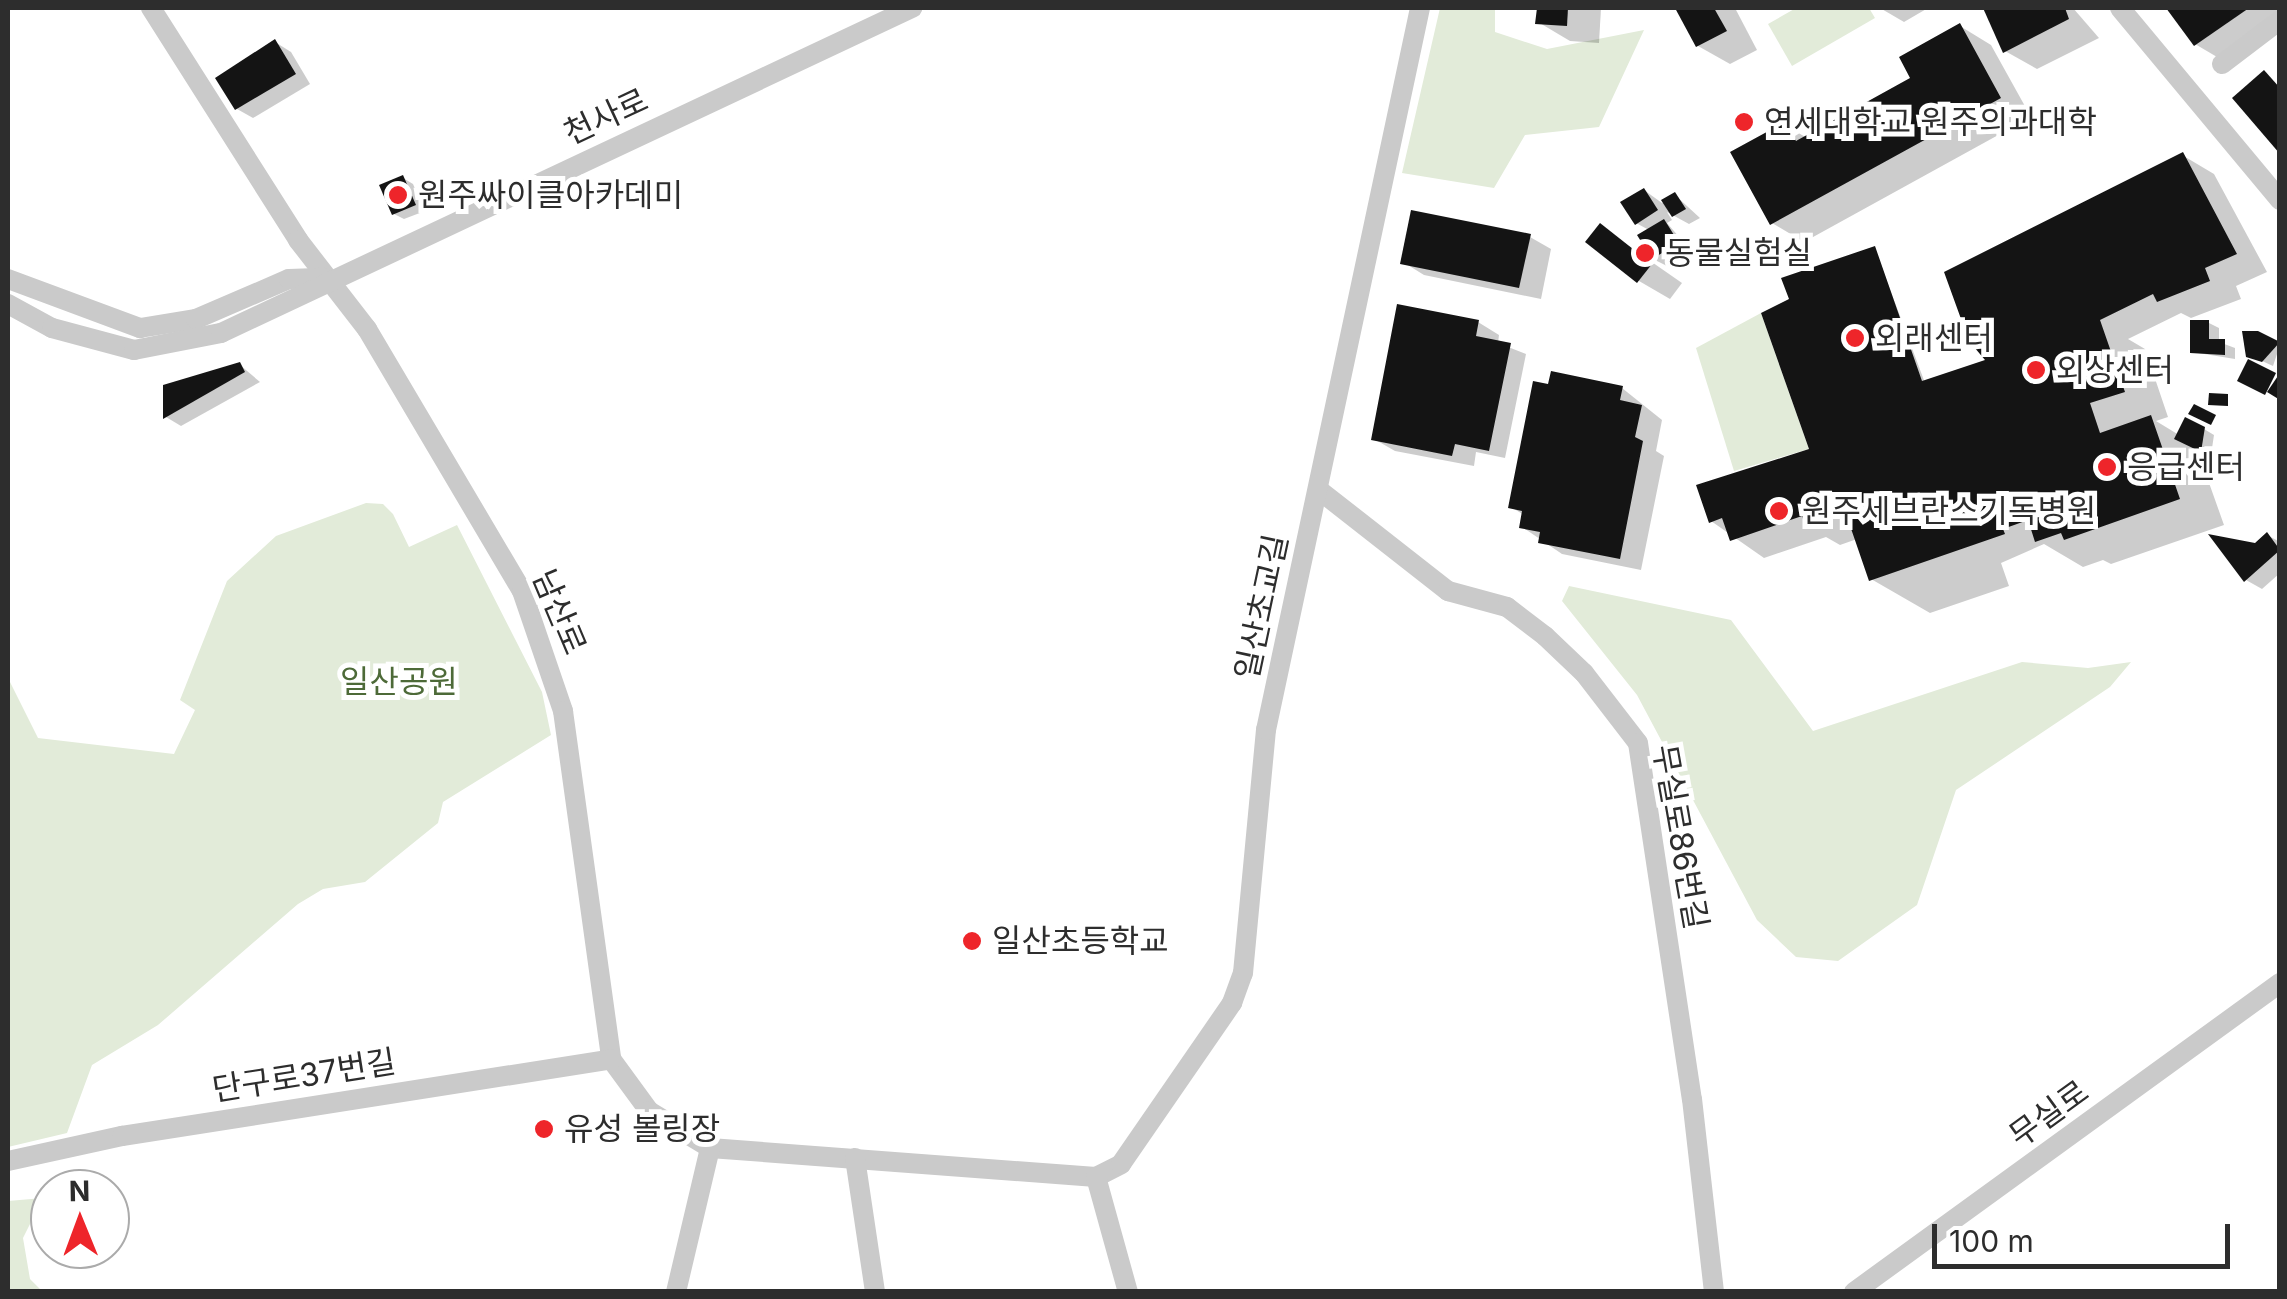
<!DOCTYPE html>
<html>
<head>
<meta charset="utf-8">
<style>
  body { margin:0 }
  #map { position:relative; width:2287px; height:1299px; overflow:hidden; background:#fff; font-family:Inter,"Noto Sans KR",sans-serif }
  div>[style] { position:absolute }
  .green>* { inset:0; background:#e2ebd9 }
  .shadow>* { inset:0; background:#0003 }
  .building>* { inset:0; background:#141414 }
  .minor>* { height:20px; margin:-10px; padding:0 10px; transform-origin:10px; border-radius:10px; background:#cacaca }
  .dots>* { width:28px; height:28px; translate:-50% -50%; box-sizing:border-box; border:5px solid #fff; border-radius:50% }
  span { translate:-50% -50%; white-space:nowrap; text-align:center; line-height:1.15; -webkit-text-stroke:10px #fff; paint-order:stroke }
  .street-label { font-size:32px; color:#2d2d2d }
  .poi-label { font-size:32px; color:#2d2d2d }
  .left { translate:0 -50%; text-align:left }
  .park-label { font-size:32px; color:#4d6a38 }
  .frame { position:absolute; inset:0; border:10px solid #2d2d2d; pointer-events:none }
  .north { position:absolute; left:30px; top:1169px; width:100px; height:100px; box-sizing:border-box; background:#fff; border:2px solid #ababab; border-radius:50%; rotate:359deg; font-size:28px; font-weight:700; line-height:40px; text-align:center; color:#2d2d2d }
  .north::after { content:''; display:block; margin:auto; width:35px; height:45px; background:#ee252a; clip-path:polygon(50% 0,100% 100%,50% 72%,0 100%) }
  .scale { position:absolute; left:1932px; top:1224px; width:298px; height:45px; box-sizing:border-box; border:5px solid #2d2d2d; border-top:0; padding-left:12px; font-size:30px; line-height:35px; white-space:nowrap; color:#2d2d2d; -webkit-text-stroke:8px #fff; paint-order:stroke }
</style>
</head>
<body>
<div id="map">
  <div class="green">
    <i style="clip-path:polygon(1440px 8px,1495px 8px,1495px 32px,1547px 49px,1644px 30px,1599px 127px,1525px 135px,1494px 188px,1402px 173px)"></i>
    <i style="clip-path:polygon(1796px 8px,1869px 8px,1875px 18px,1792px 66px,1768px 24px)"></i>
    <i style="clip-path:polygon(1761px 313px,1809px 449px,1734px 471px,1696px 348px)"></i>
    <i style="clip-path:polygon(366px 503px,383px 504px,393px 514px,409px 547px,457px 525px,542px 692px,551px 735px,443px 802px,438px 823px,365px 882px,323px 889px,298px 904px,158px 1025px,92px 1065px,67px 1133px,8px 1147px,8px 678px,38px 738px,174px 754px,195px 710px,180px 700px,227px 581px,276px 536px)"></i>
    <i style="clip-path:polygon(1569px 586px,1731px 620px,1813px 731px,2022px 662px,2088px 668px,2131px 662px,2110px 687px,1956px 790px,1917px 905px,1838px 961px,1796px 957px,1757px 920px,1637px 695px,1562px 601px)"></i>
    <i style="clip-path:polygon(43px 1198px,23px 1238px,30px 1279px,42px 1291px,8px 1291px,8px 1201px)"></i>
  </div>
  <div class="shadow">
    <i style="clip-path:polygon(1539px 8px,1601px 8px,1599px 43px,1570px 41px,1538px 22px)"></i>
    <i style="clip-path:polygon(1678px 8px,1735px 8px,1757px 50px,1730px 64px,1698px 46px)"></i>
    <i style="clip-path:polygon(1880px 8px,1928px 8px,1904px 22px)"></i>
    <i style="clip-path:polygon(1986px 8px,2073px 8px,2099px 38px,2037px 69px,2005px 51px)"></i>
    <i style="clip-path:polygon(2169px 8px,2280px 8px,2280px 13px,2217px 57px,2195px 44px)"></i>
    <i style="clip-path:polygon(1960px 26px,1991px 45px,2031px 117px,1804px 242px,1772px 223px,1785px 125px,1807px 138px,1914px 79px)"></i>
    <i style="clip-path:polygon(275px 42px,291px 52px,310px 84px,253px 118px,237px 109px)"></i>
    <i style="clip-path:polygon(2182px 155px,2214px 174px,2267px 272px,2236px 286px,2241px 299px,2191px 318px,2181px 313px,2128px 339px,2145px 349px,2168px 417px,2156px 421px,2179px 435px,2204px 429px,2214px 435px,2211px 455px,2197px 449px,2224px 525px,2111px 564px,2103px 560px,2083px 567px,2044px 544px,2001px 563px,2009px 586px,1930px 613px,1871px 579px,1857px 539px,1840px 545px,1826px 537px,1764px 558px,1711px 521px,1812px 451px,1875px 249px,1925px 383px,1989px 361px)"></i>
    <i style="clip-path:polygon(403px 178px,413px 184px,425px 211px,404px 219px,394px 214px)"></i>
    <i style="clip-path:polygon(1644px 190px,1662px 203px,1675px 195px,1700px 218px,1689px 224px,1667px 212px,1672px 220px,1667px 223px,1693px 253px,1669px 267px,1655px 260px,1640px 236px,1649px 230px,1636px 223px)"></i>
    <i style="clip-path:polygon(1600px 226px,1682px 283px,1670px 299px,1639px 281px)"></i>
    <i style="clip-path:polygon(1530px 237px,1551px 249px,1541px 299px,1424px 275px,1403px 262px)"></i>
    <i style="clip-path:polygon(1478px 322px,1499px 335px,1498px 343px,1526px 354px,1505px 458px,1476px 452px,1474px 466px,1395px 451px,1374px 439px)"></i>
    <i style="clip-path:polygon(2209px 323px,2219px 328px,2219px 342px,2235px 348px,2235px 359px,2192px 352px)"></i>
    <i style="clip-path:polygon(2245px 334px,2280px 345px,2273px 366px,2249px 355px)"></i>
    <i style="clip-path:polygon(240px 365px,260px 382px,181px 426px,166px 417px)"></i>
    <i style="clip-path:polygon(1550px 387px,1622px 388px,1662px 420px,1656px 451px,1664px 456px,1641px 570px,1562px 554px,1522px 527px,1524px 515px,1511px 507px)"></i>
    <i style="clip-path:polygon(2267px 535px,2280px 542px,2280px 573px,2262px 589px,2246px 580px,2256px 546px)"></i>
  </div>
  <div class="building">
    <i style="clip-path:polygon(1537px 8px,1568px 8px,1567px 26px,1535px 24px)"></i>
    <i style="clip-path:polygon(1675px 8px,1714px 8px,1727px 31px,1696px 47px)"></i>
    <i style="clip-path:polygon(1983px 8px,2065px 8px,2069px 19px,2003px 53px)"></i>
    <i style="clip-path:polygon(2166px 8px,2249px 8px,2194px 46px)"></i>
    <i style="clip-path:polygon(1960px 23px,2001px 98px,1770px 225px,1730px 152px,1785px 122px,1796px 141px,1910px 78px,1899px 57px)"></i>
    <i style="clip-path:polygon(275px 39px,296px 74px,235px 110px,215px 78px)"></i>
    <i style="clip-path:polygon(2264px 70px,2280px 88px,2280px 154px,2232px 98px)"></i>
    <i style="clip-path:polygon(2183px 152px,2237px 254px,2205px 268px,2210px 281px,2157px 302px,2153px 294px,2100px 320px,2125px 392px,2090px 403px,2100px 433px,2151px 415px,2180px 499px,2064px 540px,2061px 533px,2035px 542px,2028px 520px,2003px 529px,2005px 534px,1869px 581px,1846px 514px,1806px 528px,1802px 516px,1730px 541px,1722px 518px,1709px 523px,1696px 485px,1809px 449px,1761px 313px,1789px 299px,1781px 278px,1875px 246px,1922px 381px,1985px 360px,1969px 341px,1944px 272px)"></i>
    <i style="clip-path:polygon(403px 175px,416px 205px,392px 215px,379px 185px)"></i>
    <i style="clip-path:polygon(1644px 188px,1658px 210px,1635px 225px,1620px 202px)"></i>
    <i style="clip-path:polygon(1675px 192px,1686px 209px,1672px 217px,1661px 200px)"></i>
    <i style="clip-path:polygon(1411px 210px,1531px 234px,1519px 288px,1400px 264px)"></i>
    <i style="clip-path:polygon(1664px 219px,1679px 243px,1652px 259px,1637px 235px)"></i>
    <i style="clip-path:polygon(1600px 223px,1652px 264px,1637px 283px,1585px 242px)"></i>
    <i style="clip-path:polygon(1397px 304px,1479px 320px,1476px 336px,1511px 343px,1489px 451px,1455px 444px,1452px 456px,1371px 440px)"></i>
    <i style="clip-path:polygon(2190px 320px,2209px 320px,2209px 339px,2225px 339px,2225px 355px,2190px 353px)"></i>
    <i style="clip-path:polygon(2242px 331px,2258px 331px,2280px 342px,2262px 362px,2246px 357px)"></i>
    <i style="clip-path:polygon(2248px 359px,2276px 373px,2265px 395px,2237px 381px)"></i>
    <i style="clip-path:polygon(240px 362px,245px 372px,163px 419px,163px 385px)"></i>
    <i style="clip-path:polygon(1551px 371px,1623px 386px,1620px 400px,1642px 405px,1635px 437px,1643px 441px,1620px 559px,1538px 543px,1540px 532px,1519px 528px,1522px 511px,1508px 508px,1533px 381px,1548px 384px)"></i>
    <i style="clip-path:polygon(2280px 373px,2280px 400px,2267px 392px)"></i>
    <i style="clip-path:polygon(2209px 393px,2228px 394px,2228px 406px,2208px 405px)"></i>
    <i style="clip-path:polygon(2194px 404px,2216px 415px,2211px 425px,2188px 414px)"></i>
    <i style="clip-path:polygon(2185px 417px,2205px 427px,2201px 452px,2174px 439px)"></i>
    <i style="clip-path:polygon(2267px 532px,2280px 550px,2244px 582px,2208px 534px,2255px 543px)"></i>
  </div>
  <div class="minor">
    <i style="left:151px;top:8px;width:275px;rotate:57.6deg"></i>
    <i style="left:298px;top:240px;width:113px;rotate:52.2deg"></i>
    <i style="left:367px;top:329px;width:304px;rotate:59.4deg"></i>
    <i style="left:522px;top:591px;width:127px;rotate:71.1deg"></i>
    <i style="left:563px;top:711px;width:351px;rotate:82.1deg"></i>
    <i style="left:611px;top:1059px;width:64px;rotate:53.8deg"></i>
    <i style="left:649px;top:1111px;width:71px;rotate:31.2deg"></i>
    <i style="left:710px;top:1148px;width:387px;rotate:4.3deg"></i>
    <i style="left:2120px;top:8px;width:250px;rotate:50.2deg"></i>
    <i style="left:2222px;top:64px;width:73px;rotate:-37.2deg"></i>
    <i style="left:8px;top:279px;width:141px;rotate:20.4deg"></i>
    <i style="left:140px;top:328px;width:57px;rotate:-9.1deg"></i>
    <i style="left:196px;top:319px;width:101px;rotate:-23.3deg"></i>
    <i style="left:289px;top:279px;width:35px;rotate:-2deg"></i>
    <i style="left:8px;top:304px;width:50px;rotate:28.6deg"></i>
    <i style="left:52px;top:328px;width:85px;rotate:15deg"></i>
    <i style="left:134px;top:350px;width:89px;rotate:-11.1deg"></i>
    <i style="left:221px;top:333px;width:764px;rotate:-25.19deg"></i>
    <i style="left:1319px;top:490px;width:164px;rotate:38.1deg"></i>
    <i style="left:1448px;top:591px;width:61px;rotate:15.2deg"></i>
    <i style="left:1507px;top:607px;width:48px;rotate:37.3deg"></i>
    <i style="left:1545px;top:636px;width:54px;rotate:43.5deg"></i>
    <i style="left:1584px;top:673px;width:88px;rotate:52.4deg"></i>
    <i style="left:1638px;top:743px;width:360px;rotate:81.4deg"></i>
    <i style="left:1692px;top:1099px;width:194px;rotate:83.5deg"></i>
    <i style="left:855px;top:1158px;width:135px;rotate:81.5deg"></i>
    <i style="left:8px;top:1161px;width:117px;rotate:-12.4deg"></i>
    <i style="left:122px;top:1136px;width:495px;rotate:-8.9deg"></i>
    <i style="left:1096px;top:1177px;width:28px;rotate:-27deg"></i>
    <i style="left:1121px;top:1164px;width:196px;rotate:-55.4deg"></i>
    <i style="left:1232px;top:1003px;width:32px;rotate:-70deg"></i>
    <i style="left:1243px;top:973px;width:244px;rotate:-84.6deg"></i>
    <i style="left:1266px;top:730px;width:738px;rotate:-77.96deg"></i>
    <i style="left:1096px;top:1177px;width:119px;rotate:74.5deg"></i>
    <i style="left:676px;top:1292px;width:148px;rotate:-76.7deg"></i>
    <i style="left:1854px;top:1292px;width:526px;rotate:-35.96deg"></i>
  </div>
  <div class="dots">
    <i style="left:1744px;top:122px;background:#ee252a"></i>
    <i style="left:398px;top:195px;background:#ee252a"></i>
    <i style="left:1645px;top:253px;background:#ee252a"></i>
    <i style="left:1855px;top:338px;background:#ee252a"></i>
    <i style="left:2036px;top:370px;background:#ee252a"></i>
    <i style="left:2107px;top:467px;background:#ee252a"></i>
    <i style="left:1779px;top:511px;background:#ee252a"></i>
    <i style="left:972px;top:941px;background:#ee252a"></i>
    <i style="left:544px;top:1129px;background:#ee252a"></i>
  </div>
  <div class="street-label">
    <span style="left:606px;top:117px;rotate:-25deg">천사로</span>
    <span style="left:1262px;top:607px;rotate:-78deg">일산초교길</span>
    <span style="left:559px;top:612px;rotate:67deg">남산로</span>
    <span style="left:1680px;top:837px;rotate:80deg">무실로86번길</span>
    <span style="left:304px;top:1076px;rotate:-9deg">단구로37번길</span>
    <span style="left:2049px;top:1114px;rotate:-36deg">무실로</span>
  </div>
  <div class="poi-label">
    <span class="left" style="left:1764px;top:122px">연세대학교 원주의과대학</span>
    <span class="left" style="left:418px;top:195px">원주싸이클아카데미</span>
    <span class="left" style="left:1665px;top:253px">동물실험실</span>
    <span class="left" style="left:1875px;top:338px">외래센터</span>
    <span class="left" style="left:2056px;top:370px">외상센터</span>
    <span class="left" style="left:2127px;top:467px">응급센터</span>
    <span class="left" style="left:1802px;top:511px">원주세브란스기독병원</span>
    <span class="left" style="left:992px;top:941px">일산초등학교</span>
    <span class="left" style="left:564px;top:1129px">유성 볼링장</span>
  </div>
  <div class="park-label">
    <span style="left:399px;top:682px">일산공원</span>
  </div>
  <div class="frame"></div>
  <div class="north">N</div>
  <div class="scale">100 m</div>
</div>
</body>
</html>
